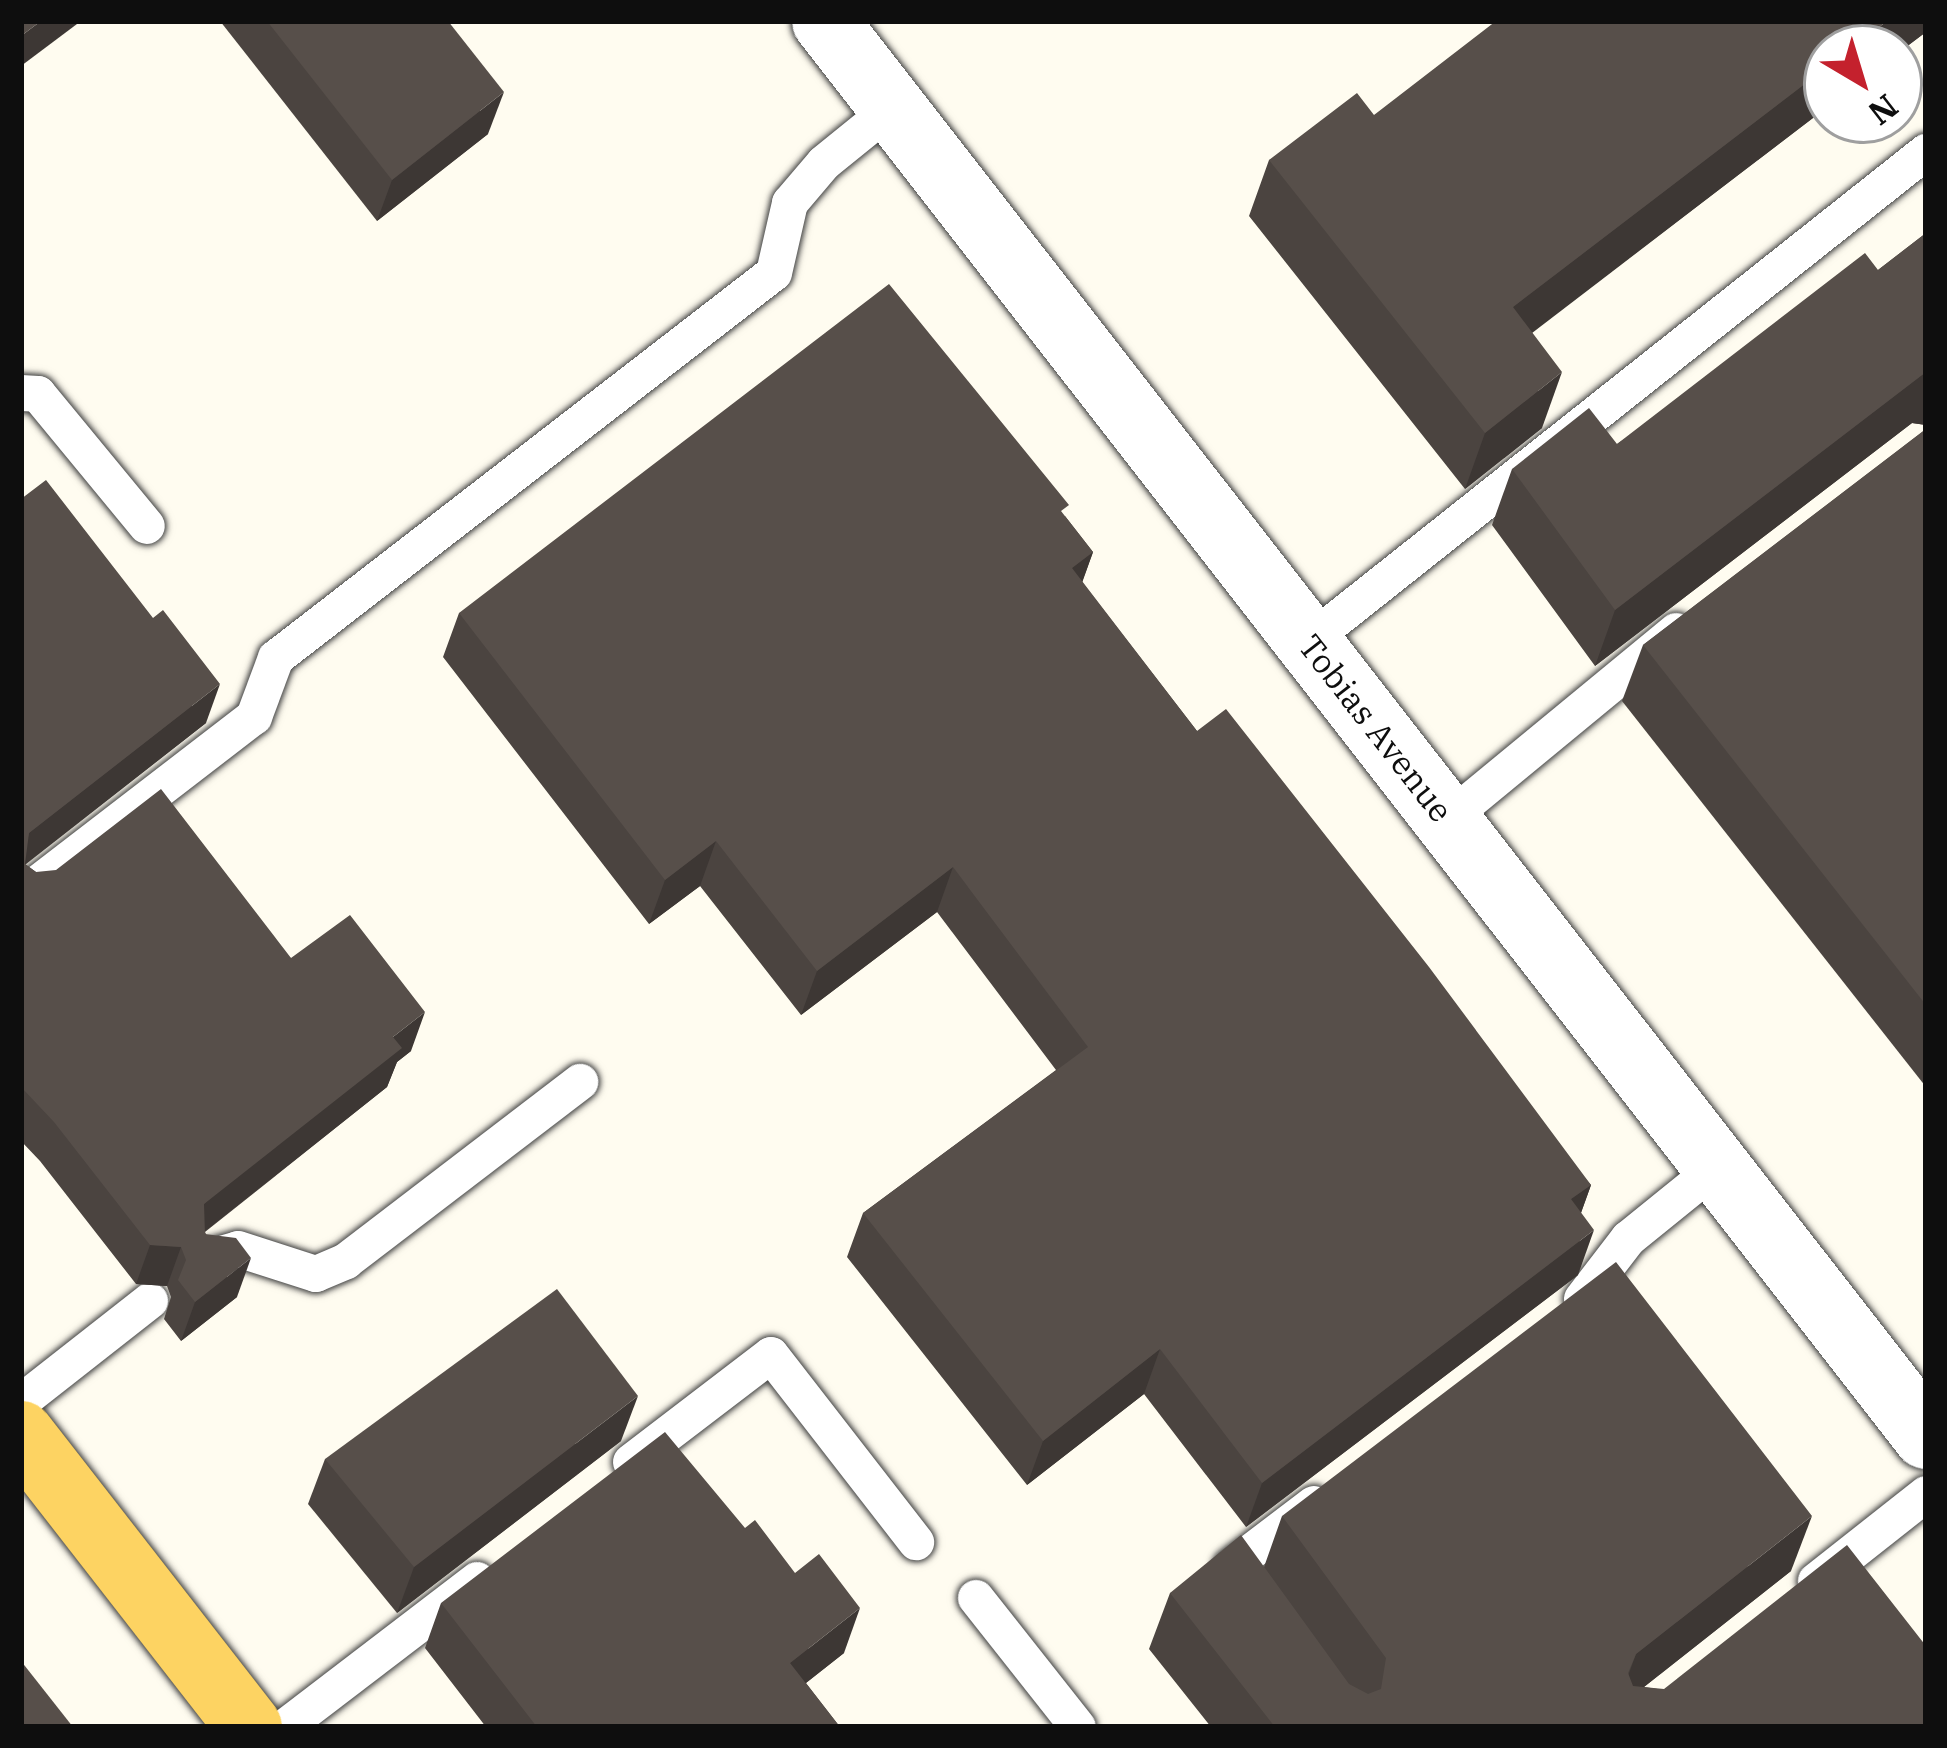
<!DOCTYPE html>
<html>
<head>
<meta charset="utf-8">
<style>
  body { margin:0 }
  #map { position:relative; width:1947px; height:1748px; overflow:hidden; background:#fffcf0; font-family:"IBM Plex Serif",serif }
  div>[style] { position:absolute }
  .roads { filter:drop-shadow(0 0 3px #414141) drop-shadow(0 0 3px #414141) }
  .lane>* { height:36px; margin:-18px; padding:0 18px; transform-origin:18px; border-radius:18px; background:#fff }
  .street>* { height:66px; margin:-33px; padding:0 33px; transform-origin:33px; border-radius:33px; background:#fff }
  .primary>* { height:66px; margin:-33px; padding:0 33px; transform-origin:33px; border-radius:33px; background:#fdd362 }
  .wall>* { inset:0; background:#4b4440 }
  .shaded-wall>* { inset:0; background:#3d3734 }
  .building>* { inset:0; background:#574f4a }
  span { translate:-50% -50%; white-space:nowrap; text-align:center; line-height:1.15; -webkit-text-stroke:12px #fff; paint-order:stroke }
  .street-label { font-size:33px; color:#0e0e0e }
  .frame { position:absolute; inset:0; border:24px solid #0e0e0e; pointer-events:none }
  .north { position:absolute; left:1803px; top:24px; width:120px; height:120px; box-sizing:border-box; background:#fff; border:3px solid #9f9f9f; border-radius:50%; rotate:142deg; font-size:33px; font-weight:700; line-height:48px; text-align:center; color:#0e0e0e }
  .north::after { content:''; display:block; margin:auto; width:42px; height:54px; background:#c4212d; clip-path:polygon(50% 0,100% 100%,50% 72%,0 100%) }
</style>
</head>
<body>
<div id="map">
  <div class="roads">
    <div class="lane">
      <i style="left:21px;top:393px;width:17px;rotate:3deg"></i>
      <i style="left:38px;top:394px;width:171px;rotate:50.5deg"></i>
      <i style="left:1308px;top:642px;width:789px;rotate:-38.41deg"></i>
      <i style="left:1447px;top:820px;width:297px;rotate:-39.5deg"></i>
      <i style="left:29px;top:890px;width:284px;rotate:-37.6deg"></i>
      <i style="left:254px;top:717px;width:63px;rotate:-69.6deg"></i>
      <i style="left:276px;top:658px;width:629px;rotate:-37.71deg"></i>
      <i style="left:774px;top:273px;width:72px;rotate:-77.1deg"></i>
      <i style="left:790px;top:203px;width:52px;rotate:-49.6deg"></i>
      <i style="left:824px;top:163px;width:87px;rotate:-39deg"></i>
      <i style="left:207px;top:1258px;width:32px;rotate:-16deg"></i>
      <i style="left:238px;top:1249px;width:82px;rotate:17.8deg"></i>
      <i style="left:316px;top:1274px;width:33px;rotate:-23deg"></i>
      <i style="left:346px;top:1261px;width:295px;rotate:-37.4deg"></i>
      <i style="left:1582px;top:1299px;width:76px;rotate:-52.5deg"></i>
      <i style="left:1628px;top:1239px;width:114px;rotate:-39deg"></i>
      <i style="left:21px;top:1402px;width:164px;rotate:-38.1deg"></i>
      <i style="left:631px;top:1462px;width:176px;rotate:-37.4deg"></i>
      <i style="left:771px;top:1355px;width:237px;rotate:52.2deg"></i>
      <i style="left:1816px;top:1581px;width:140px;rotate:-38.3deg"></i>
      <i style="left:1242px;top:1583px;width:19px;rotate:-125deg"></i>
      <i style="left:1231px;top:1567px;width:104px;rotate:-37.2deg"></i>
      <i style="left:976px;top:1598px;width:164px;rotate:51.7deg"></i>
      <i style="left:285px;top:1727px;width:242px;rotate:-37.4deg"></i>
    </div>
    <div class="street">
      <i style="left:825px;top:21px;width:1793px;rotate:52.11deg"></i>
    </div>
    <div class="primary">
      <i style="left:21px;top:1434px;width:371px;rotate:52.1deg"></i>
    </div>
  </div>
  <div class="wall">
    <i style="clip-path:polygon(220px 21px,448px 21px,488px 134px,377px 221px)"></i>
    <i style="clip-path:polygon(1926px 21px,1926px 32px,1532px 332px,1542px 428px,1465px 489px,1249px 216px,1269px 160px,1374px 115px)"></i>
    <i style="clip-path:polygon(1926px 233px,1926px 425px,1912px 423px,1595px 666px,1492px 525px,1512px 469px,1617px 444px,1878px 270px)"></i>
    <i style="clip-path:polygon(1926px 429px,1926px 1087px,1622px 701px,1643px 645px)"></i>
    <i style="clip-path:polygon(21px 499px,206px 723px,25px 864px,36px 872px,291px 958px,411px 1051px,397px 1062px,387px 1087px,205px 1232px,237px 1297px,181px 1341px,164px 1319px,171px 1297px,167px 1286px,136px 1284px,40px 1161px,21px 1141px)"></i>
    <i style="clip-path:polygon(1065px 516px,1093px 552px,1082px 582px,1197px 731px,1591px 1185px,1581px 1213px,1578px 1275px,1246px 1527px,1144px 1394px,1027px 1485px,847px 1257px,863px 1213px,1056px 1070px,937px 912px,801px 1015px,700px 886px,649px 924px,443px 657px,459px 613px)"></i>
    <i style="clip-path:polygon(621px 1441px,397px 1613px,308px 1504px,325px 1459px)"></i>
    <i style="clip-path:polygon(1282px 1516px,1791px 1571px,1644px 1687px,1926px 1727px,1211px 1727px,1149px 1649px,1170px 1593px,1264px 1567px)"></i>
    <i style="clip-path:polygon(441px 1603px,844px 1653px,806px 1683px,840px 1727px,486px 1727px,425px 1648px)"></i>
  </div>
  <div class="shaded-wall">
    <i style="clip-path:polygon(41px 21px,81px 21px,21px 66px,21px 36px)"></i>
    <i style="clip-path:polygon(1887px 21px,1926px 21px,1926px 32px,1899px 52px,1899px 48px,1852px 48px)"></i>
    <i style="clip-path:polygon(1827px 67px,1827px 107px,1493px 363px,1513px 307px)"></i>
    <i style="clip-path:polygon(504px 92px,488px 134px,377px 221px,392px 180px)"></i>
    <i style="clip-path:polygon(1562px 372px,1542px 428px,1465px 489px,1485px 433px)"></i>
    <i style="clip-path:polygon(1926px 372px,1926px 425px,1912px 423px,1595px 666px,1615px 610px)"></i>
    <i style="clip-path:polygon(1093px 552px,1077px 597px,1072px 568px)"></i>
    <i style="clip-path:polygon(220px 684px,206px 723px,21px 868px,29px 833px)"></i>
    <i style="clip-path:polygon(716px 841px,700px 886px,649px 924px,665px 880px)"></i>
    <i style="clip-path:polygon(953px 867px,937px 912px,801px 1015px,817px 971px)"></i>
    <i style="clip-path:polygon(425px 1012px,411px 1051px,397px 1062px,387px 1087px,190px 1243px,204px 1204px,393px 1037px)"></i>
    <i style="clip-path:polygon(1591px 1185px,1575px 1229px,1571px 1199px)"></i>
    <i style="clip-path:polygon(1594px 1230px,1578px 1275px,1246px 1527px,1262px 1483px)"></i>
    <i style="clip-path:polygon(150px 1245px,181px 1247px,167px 1286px,136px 1284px)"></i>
    <i style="clip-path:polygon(251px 1258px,237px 1297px,181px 1341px,195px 1302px)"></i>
    <i style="clip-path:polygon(1160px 1349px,1144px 1394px,1027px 1485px,1043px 1441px)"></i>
    <i style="clip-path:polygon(638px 1396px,621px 1441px,397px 1613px,414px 1567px)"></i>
    <i style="clip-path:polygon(1812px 1516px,1791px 1571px,1616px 1709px,1636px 1654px)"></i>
    <i style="clip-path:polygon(860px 1608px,844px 1653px,774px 1708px,790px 1663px)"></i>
  </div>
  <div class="building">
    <i style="clip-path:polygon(21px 21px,41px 21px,21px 36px)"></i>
    <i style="clip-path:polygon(267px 21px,448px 21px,504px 92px,392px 180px)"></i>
    <i style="clip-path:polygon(1496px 21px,1887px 21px,1852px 48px,1827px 48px,1827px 67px,1513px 307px,1562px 372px,1485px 433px,1269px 160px,1357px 93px,1374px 115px)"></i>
    <i style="clip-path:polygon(1926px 233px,1926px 372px,1615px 610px,1512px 469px,1589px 408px,1617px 444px,1865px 253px,1878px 270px)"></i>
    <i style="clip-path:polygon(889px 284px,1069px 505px,1061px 511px,1093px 552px,1072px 568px,1197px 731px,1226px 709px,1429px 967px,1591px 1185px,1571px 1199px,1594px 1230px,1262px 1483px,1160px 1349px,1043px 1441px,863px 1213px,1088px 1047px,953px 867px,817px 971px,716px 841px,665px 880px,459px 613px)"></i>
    <i style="clip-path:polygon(1926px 429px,1926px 1005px,1643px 645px)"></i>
    <i style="clip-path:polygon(46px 480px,153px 618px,163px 610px,220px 684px,29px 833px,25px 864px,36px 872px,56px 870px,161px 789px,291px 958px,350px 915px,425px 1012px,393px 1037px,402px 1048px,204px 1204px,205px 1234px,236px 1238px,251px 1258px,195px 1302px,178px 1280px,186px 1260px,181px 1247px,150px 1245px,54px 1122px,21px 1087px,21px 499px)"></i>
    <i style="clip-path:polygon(1616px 1262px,1812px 1516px,1636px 1654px,1628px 1673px,1633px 1686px,1664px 1689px,1847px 1545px,1926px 1646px,1926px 1727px,1275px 1727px,1170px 1593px,1241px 1535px,1349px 1684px,1368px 1694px,1381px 1689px,1386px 1658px,1282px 1516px)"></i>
    <i style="clip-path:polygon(557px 1289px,638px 1396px,414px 1567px,325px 1459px)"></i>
    <i style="clip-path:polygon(665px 1432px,745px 1528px,755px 1520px,795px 1573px,819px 1554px,860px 1608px,790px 1663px,840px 1727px,537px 1727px,441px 1603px)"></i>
    <i style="clip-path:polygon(21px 1661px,73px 1727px,21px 1727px)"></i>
  </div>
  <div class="street-label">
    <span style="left:1376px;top:728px;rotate:52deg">Tobias Avenue</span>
  </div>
  <div class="frame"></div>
  <div class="north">N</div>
</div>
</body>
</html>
